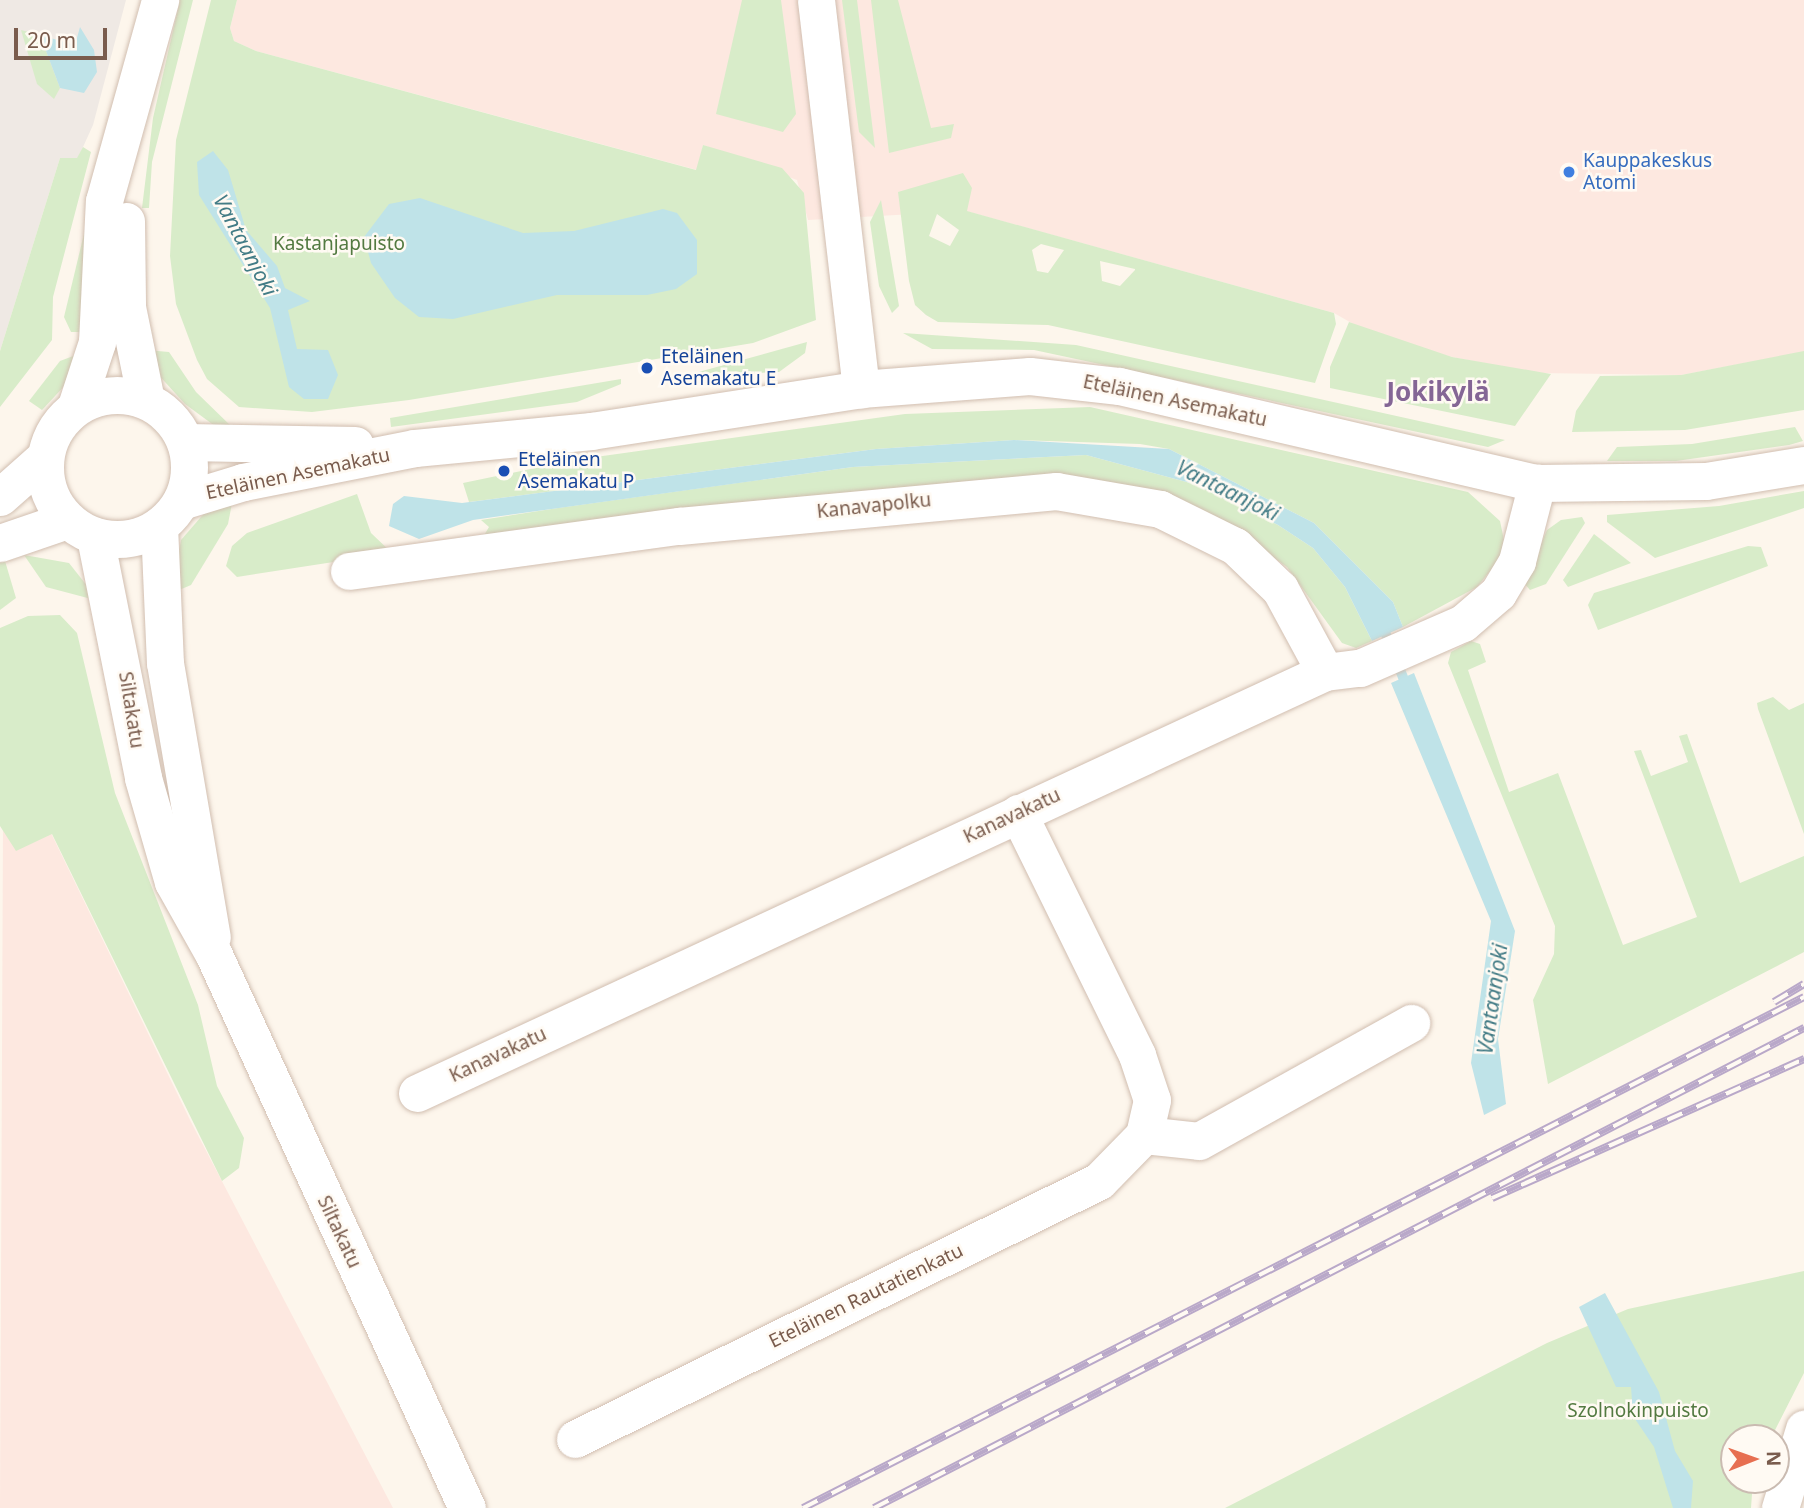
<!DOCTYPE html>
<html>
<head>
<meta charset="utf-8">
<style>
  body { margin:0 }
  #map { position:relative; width:1804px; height:1508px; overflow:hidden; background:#fdf6ec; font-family:"Noto Sans",sans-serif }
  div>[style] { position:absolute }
  .commercial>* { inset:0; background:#fde8e0 }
  .industrial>* { inset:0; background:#efe9e4 }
  .green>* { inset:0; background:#d8ecc9 }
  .water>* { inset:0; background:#bfe3e8 }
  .stream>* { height:10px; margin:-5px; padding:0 5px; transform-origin:5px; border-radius:5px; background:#bfe3e8 }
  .roads { filter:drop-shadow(0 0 2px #d1beb0) drop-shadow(0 0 2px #d1beb0) }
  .minor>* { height:37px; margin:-18.5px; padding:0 18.5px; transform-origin:18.5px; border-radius:18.5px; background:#fff }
  .minor>.ring { margin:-18.5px; padding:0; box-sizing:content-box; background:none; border:37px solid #fff; border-radius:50% }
  .rail>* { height:8px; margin-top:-4px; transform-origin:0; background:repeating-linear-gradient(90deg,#fffaf3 0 16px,#b9a8c9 0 32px); box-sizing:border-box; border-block:2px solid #b9a8c9 }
  .dots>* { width:19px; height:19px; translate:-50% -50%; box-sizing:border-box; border:4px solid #fffaf3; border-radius:50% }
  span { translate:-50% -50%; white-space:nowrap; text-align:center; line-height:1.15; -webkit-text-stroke:5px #fffaf3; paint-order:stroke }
  .shop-label { font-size:19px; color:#366cbe }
  .left { translate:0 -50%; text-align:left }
  .park-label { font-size:19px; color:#537a41 }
  .transit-label { font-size:19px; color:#164399 }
  .street-label { font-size:19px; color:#7a5c4d }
  .water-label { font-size:21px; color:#437c86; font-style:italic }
  .district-label { font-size:26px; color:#846695; font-weight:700 }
  .north { position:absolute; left:1720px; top:1424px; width:70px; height:70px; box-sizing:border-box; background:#fffaf3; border:2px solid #cabbb1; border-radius:50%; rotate:89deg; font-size:19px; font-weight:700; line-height:28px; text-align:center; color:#7a5c4d }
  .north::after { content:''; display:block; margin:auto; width:24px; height:32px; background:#e76f51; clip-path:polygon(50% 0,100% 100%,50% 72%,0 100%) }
  .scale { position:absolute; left:14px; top:28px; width:93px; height:32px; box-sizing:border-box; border:4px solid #7a5c4d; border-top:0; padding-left:9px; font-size:21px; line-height:24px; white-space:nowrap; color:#7a5c4d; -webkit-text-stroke:5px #fffaf3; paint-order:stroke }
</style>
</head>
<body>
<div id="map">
  <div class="commercial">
    <i style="clip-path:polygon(237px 0,1804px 0,1804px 352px,1681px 375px,1537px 373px,1452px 357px,1369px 333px,1334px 313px,966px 211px,808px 220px,797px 180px,703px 145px,697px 170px,256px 51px,234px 41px,230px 28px)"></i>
    <i style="clip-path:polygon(3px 824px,51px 833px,191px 1122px,393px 1508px,0 1508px)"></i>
  </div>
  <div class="industrial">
    <i style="clip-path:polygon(0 0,126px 0,93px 125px,78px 158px,60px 158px,0 351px)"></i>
  </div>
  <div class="green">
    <i style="clip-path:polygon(180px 0,193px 0,152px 162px,149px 208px,142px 208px,153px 118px)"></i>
    <i style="clip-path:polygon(211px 0,237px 0,230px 28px,234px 41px,256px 51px,696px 170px,703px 145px,782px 168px,804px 193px,816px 320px,753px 343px,409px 400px,312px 412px,239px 407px,207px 379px,197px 360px,176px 304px,170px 256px,176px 140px)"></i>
    <i style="clip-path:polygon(742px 0,781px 0,796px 114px,783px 132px,716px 114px)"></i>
    <i style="clip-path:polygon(842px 0,857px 0,875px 148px,859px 132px)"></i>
    <i style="clip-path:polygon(871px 0,898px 0,931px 128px,954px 124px,951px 138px,889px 153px)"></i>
    <i style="clip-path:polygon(21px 30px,40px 35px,60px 88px,54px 99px,37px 84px)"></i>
    <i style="clip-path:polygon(83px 147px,91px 152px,53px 297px,52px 340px,0 407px,0 351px,60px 158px,77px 158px)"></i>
    <i style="clip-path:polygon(evenodd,963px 173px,972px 188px,967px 211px,1334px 313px,1336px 324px,1315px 383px,1048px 325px,938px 322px,926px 315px,915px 305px,909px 281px,898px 192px,963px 173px,937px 214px,959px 230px,950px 246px,929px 236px,937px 214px,963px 173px,1041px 244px,1064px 250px,1048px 273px,1037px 271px,1032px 250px,1041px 244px,963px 173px,1100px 261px,1135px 269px,1135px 270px,1120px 286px,1102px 281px,1100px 261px)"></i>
    <i style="clip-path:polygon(95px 188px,86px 332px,71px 332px,64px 317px)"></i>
    <i style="clip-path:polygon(881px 200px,899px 306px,892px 313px,879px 286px,870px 222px)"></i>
    <i style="clip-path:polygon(1349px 322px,1452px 357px,1551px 374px,1515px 426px,1330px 388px,1330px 367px)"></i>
    <i style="clip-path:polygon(903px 333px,1076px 345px,1505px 440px,1488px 447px,1034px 350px,932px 349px)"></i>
    <i style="clip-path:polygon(807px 342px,805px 353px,779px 372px,684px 376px)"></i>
    <i style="clip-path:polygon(146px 350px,169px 352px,196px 392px,233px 428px,219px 429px,185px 404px,155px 371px)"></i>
    <i style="clip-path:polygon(1804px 351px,1804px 410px,1685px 430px,1572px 432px,1576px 411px,1600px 376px,1681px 375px)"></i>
    <i style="clip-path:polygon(84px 352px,69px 381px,42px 410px,29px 401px,60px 361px)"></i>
    <i style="clip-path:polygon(621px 379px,621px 384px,577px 402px,391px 427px,390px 418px)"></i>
    <i style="clip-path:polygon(1090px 407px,1468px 492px,1500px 521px,1504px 540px,1499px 560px,1477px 587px,1403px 627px,1393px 602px,1314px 523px,1169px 449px,1140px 444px,1014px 440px,876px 449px,469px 502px,463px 483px,574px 460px,905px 414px)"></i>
    <i style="clip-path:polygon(1795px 427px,1803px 441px,1789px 445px,1676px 461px,1607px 461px,1617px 447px,1692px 444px)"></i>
    <i style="clip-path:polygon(1086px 455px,1194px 484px,1278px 525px,1313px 548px,1345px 587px,1372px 641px,1356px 648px,1342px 643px,1287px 567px,1218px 518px,982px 480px,732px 503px,480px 542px,489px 527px,481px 520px,558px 508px,853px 467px)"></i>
    <i style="clip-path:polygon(1804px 491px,1804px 508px,1655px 558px,1607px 522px,1607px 515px,1719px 506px)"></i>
    <i style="clip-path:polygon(357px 494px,371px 533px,392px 553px,237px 577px,226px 566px,232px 546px,247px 533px)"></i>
    <i style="clip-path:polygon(233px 498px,228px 524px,191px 585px,172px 593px,181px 540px,207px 510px)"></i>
    <i style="clip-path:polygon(1582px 517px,1585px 523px,1546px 584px,1530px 590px,1524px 583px,1547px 530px,1561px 520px)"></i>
    <i style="clip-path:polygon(1594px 534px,1631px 563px,1568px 587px,1563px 580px)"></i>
    <i style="clip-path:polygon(1748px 546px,1761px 547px,1768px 566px,1598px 630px,1588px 605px,1594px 593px)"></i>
    <i style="clip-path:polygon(24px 555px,69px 563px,99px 601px,46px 587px)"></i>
    <i style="clip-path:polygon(5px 561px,16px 598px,0 610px,0 563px)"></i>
    <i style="clip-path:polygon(60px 615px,77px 633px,115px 793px,198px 1005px,217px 1086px,244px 1138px,239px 1168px,222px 1181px,52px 834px,16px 851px,0 826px,0 628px,28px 616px)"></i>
    <i style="clip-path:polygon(1471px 641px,1480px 644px,1486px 662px,1468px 670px,1509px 792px,1558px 773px,1623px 945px,1697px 917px,1634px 751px,1641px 750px,1651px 776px,1688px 762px,1679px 736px,1687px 734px,1740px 883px,1804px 856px,1804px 952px,1548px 1084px,1533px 1000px,1554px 954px,1555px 926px,1448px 663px,1451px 652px)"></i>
    <i style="clip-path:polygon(1773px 697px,1789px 710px,1804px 703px,1804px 834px,1758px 709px,1757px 703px)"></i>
    <i style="clip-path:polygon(1804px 1271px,1804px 1373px,1771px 1438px,1734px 1438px,1734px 1480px,1753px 1480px,1751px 1508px,1225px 1508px,1547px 1343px,1628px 1309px)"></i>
  </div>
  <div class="water">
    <i style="clip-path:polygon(80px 27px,94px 50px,97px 72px,84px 93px,60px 88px,40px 35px,75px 45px)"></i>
    <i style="clip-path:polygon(213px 151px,228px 170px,246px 230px,277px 266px,285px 288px,310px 301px,288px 310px,297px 349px,328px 350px,338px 375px,328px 399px,304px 399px,289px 387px,270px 308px,199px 195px,197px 162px)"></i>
    <i style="clip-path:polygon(420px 198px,523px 233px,574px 231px,663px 209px,677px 213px,697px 240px,697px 274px,676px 289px,647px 295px,557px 295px,453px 319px,419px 317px,395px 298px,371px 263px,364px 237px,389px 204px)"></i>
    <i style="clip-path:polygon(1014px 440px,1169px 449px,1314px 523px,1393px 602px,1403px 627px,1372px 641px,1345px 587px,1313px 548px,1278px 525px,1194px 484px,1086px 455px,853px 467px,473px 520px,419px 539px,389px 526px,393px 504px,404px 496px,462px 503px,876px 449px)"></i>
    <i style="clip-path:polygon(1414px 673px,1515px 931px,1498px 1039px,1506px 1104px,1484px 1115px,1471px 1063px,1491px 921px,1391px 683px)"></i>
    <i style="clip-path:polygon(1605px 1293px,1659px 1392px,1675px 1451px,1693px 1481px,1691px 1508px,1673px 1508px,1654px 1447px,1633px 1416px,1631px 1387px,1616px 1387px,1579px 1307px)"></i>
  </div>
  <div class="stream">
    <i style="left:1381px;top:622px;width:73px;rotate:68.3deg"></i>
  </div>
  <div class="roads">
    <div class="minor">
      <i style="left:816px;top:0;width:392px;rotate:83.4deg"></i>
      <i style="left:126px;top:221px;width:86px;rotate:89.3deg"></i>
      <i style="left:127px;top:307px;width:95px;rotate:78.5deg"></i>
      <i class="ring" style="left:45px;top:395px;width:107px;height:107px"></i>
      <i style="left:76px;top:406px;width:67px;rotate:-71.8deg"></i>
      <i style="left:97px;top:342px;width:141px;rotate:-87.2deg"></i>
      <i style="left:104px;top:201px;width:209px;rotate:-74.4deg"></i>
      <i style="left:185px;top:442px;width:170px;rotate:1deg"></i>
      <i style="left:0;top:497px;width:59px;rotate:-41.6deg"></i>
      <i style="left:181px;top:501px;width:65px;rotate:-17deg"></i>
      <i style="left:243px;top:482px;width:175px;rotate:-11.2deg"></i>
      <i style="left:415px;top:448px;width:177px;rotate:-5.5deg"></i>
      <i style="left:591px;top:431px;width:273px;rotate:-8.8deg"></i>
      <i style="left:861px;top:389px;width:169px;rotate:-4.4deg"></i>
      <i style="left:1030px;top:376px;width:90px;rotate:6.4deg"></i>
      <i style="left:1119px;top:386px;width:429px;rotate:13.1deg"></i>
      <i style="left:1537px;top:483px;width:169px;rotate:-0.7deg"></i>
      <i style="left:1706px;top:481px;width:99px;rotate:-9.3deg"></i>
      <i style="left:159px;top:526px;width:137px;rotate:87.5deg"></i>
      <i style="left:165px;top:663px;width:278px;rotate:80.3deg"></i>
      <i style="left:95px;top:537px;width:246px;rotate:78.7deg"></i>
      <i style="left:143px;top:778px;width:108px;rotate:73.9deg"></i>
      <i style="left:173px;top:882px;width:84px;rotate:60.7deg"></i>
      <i style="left:214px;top:955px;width:608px;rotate:65.42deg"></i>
      <i style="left:0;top:543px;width:71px;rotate:-18.9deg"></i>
      <i style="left:349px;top:571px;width:333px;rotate:-7.8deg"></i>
      <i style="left:679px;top:526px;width:379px;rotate:-5.3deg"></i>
      <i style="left:1056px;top:491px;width:106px;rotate:9.8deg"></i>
      <i style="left:1160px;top:509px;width:84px;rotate:26.3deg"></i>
      <i style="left:1235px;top:546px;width:62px;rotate:43.7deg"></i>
      <i style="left:1280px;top:589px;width:94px;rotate:61.5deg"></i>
      <i style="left:1018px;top:813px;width:270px;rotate:63.8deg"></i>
      <i style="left:1137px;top:1055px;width:47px;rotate:71.6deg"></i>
      <i style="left:1152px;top:1100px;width:36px;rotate:103deg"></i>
      <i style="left:417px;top:1093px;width:1001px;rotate:-24.88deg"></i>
      <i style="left:1325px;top:672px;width:35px;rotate:-7deg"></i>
      <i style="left:1360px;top:668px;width:112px;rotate:-23.6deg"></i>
      <i style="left:1463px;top:623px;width:46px;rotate:-40.6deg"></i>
      <i style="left:1498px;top:593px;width:37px;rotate:-59deg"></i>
      <i style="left:1517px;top:561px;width:81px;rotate:-75.6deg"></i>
      <i style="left:575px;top:1439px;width:584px;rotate:-26.21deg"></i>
      <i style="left:1099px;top:1181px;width:64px;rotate:-45.6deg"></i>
      <i style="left:1144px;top:1135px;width:55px;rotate:6.2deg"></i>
      <i style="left:1199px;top:1141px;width:243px;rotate:-29.1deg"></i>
      <i style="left:1780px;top:1508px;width:83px;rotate:-73.1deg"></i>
    </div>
  </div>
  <div class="rail">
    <i style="left:1774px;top:1002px;width:35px;rotate:-31deg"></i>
    <i style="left:1492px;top:1198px;width:342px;rotate:-24deg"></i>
    <i style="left:803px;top:1508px;width:1124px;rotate:-27.04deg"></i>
    <i style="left:874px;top:1508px;width:1047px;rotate:-27.3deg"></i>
  </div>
  <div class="dots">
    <i style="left:1569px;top:172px;background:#3f7fe0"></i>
    <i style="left:647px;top:368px;background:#1a4fb4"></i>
    <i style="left:504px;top:471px;background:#1a4fb4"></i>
  </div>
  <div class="shop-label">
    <span class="left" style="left:1583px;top:172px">Kauppakeskus<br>Atomi</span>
  </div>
  <div class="park-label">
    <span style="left:339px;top:244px">Kastanjapuisto</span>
    <span style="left:1638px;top:1411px">Szolnokinpuisto</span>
  </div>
  <div class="transit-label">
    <span class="left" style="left:661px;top:368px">Eteläinen<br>Asemakatu E</span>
    <span class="left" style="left:518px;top:471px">Eteläinen<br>Asemakatu P</span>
  </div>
  <div class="street-label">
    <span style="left:1175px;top:401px;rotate:12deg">Eteläinen Asemakatu</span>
    <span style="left:298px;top:474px;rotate:-12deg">Eteläinen Asemakatu</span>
    <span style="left:874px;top:506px;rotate:-6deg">Kanavapolku</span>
    <span style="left:131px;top:710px;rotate:81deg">Siltakatu</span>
    <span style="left:1012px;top:816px;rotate:-25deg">Kanavakatu</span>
    <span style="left:498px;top:1055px;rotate:-25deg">Kanavakatu</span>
    <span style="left:339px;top:1232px;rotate:65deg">Siltakatu</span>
    <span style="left:866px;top:1296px;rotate:-26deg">Eteläinen Rautatienkatu</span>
  </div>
  <div class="water-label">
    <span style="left:246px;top:245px;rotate:62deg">Vantaanjoki</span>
    <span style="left:1228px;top:490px;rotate:26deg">Vantaanjoki</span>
    <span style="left:1492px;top:999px;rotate:-82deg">Vantaanjoki</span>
  </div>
  <div class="district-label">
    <span style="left:1438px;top:392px">Jokikylä</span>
  </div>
  <div class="north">N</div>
  <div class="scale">20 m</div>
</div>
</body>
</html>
